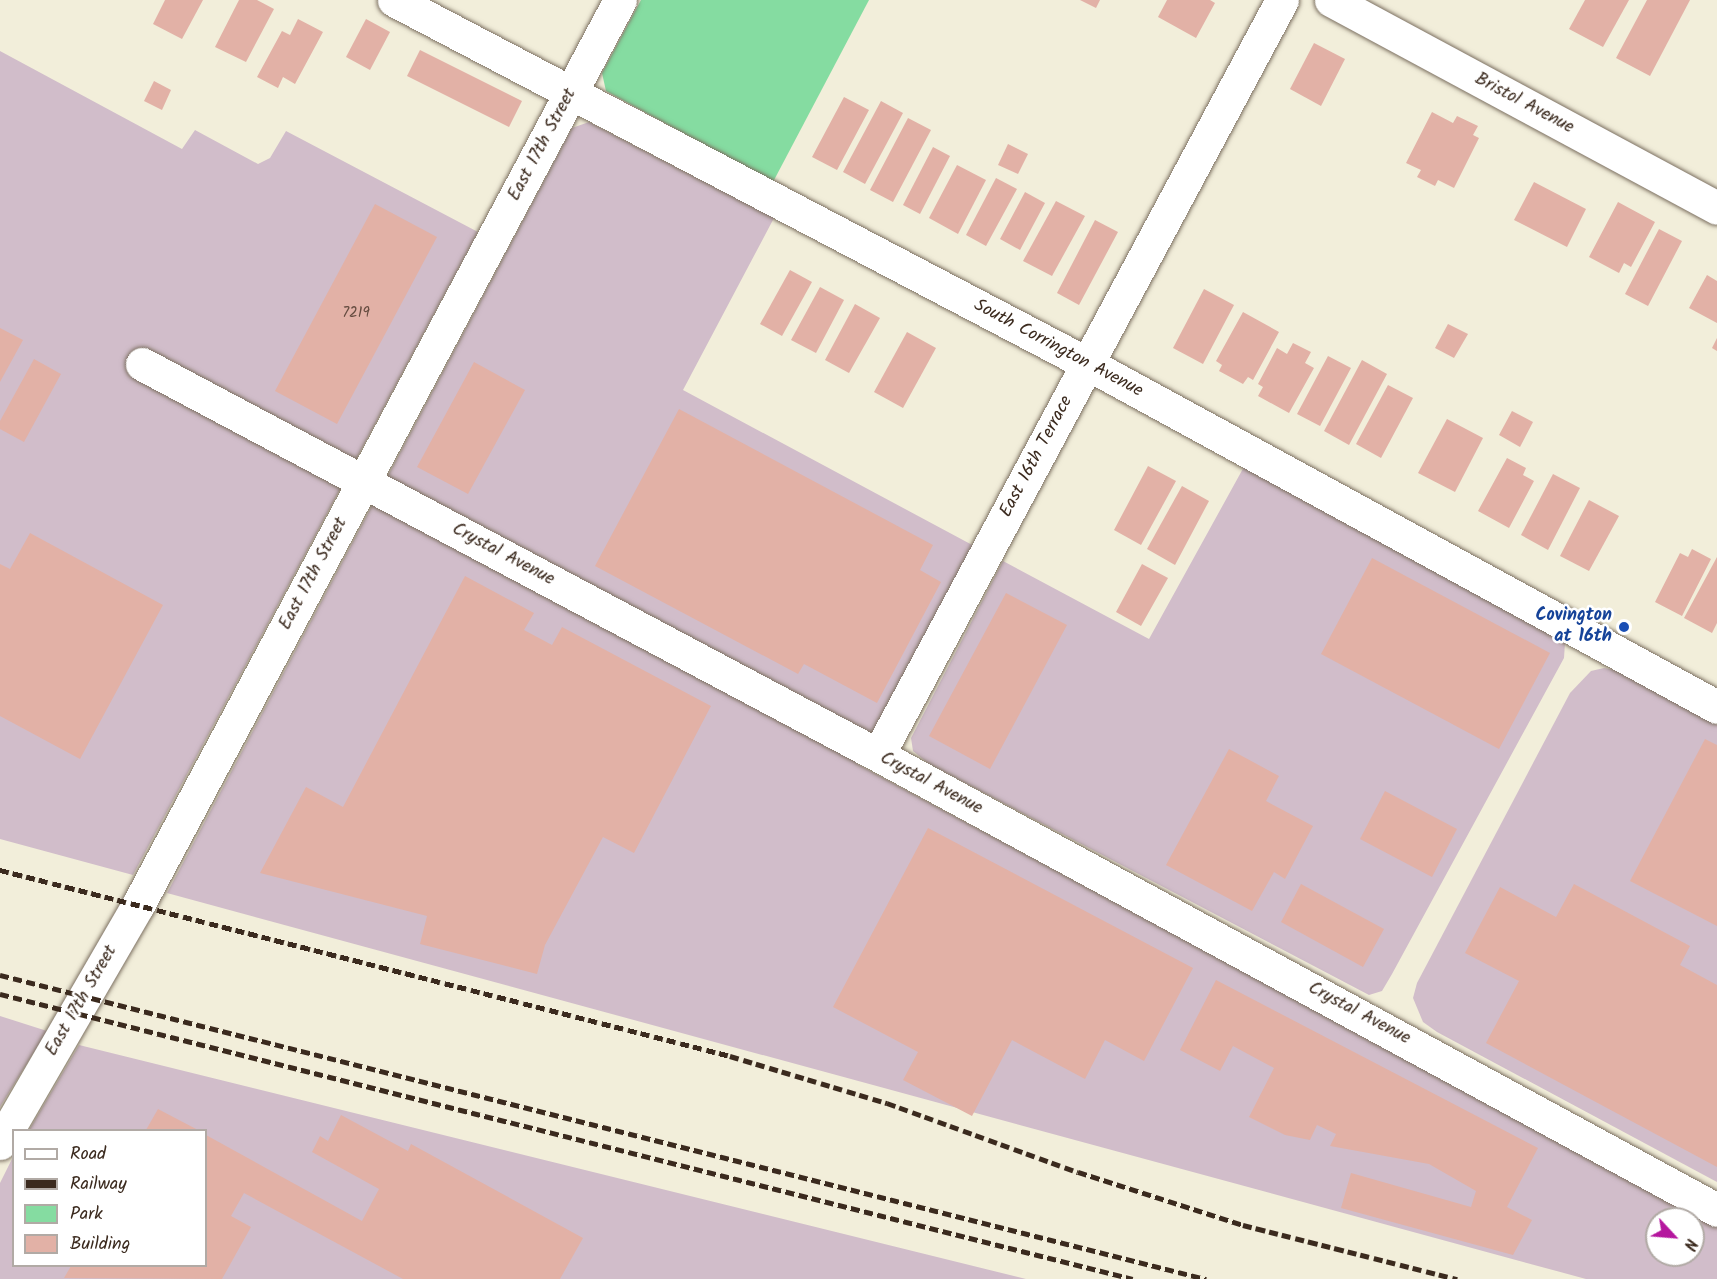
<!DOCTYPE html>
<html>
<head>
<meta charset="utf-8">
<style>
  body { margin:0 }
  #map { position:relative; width:1717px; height:1279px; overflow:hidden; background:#f2eeda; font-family:Kalam,sans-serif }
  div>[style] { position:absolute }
  .industrial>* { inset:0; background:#d1bdca }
  .green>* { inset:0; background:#85dca1 }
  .building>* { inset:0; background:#e2b1a6 }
  .roads { filter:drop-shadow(0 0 2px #7b6f60) drop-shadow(0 0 2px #7b6f60) }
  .minor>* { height:33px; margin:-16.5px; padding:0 16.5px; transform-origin:16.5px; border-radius:16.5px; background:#fff }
  .tertiary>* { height:33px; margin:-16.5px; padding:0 16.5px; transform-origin:16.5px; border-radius:16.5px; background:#fff }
  .rail>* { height:4.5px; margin-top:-2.25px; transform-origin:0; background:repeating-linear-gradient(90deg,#3b2a1e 0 9px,transparent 0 13.5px) }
  .dots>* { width:16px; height:16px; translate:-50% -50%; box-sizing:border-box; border:3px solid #fff; border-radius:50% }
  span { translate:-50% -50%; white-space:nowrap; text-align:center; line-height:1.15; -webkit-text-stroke:5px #fff; paint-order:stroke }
  .number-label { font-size:15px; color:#654c40 }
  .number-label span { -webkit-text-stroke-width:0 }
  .street-label { font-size:18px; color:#3b2a1e }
  .transit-label { font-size:18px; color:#164399; font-weight:700 }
  .right { translate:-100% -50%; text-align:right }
  .legend { position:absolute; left:12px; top:1129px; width:195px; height:138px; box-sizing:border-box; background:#fff; border:2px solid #b1aaa5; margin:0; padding:8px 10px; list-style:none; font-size:18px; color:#3b2a1e }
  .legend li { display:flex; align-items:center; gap:12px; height:30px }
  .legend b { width:30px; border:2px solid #b1aaa5 }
  .north { position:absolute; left:1645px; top:1207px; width:60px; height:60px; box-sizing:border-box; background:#fff; border:2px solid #b1aaa5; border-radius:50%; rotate:116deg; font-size:16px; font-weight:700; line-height:24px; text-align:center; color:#3b2a1e }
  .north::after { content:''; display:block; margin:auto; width:21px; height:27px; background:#b5179e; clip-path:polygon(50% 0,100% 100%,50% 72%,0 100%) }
</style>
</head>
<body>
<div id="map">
  <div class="industrial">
    <i style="clip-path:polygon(0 51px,182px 149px,195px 130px,258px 164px,270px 158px,286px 131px,478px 232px,133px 875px,0 839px)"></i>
    <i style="clip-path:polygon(evenodd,589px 122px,774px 218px,683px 390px,976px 547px,857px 764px,1717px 1225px,1717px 1279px,1586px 1279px,167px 893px,572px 128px,589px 122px,1657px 1219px,1693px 1219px,1693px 1255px,1657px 1255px,1657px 1219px)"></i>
    <i style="clip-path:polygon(1245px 465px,1553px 631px,1565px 643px,1564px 658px,1392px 974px,1382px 991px,1369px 995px,929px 764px,913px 751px,911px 738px,1003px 561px,1149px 639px)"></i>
    <i style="clip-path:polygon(1604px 668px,1615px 670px,1717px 725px,1717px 1182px,1437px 1032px,1423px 1022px,1413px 998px,1417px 983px,1570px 693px,1591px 671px)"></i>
    <i style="clip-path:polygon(0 1016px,47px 1031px,0 1107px)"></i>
    <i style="clip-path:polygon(79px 1045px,1026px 1279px,0 1279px,0 1183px,13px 1157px,14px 1266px,206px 1266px,206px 1130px,29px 1130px)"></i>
  </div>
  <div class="green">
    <i style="clip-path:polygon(641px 0,869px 0,773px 182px,606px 91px,602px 73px)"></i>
  </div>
  <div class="building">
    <i style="clip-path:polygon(165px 0,203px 0,182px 39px,153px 24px)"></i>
    <i style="clip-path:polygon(239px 0,257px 0,274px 9px,246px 62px,215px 47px)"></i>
    <i style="clip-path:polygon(1080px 0,1100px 0,1096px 8px)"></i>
    <i style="clip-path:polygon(1167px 0,1210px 0,1215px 3px,1196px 38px,1158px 17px)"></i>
    <i style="clip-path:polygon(1585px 0,1629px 0,1603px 47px,1569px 29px)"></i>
    <i style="clip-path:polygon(1647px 0,1690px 0,1650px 76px,1616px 58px)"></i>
    <i style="clip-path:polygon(298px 19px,323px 32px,295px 84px,283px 77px,278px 88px,257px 77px,282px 31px,290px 35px)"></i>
    <i style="clip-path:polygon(366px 19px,390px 32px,370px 70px,346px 57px)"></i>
    <i style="clip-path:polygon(1314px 43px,1345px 59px,1321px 106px,1290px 89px)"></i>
    <i style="clip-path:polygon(420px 50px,522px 101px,509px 127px,407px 76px)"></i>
    <i style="clip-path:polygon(154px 81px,171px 90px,162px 110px,144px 101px)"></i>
    <i style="clip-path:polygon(844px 97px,869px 110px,837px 170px,812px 157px)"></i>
    <i style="clip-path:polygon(881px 101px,903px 113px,865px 184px,843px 172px)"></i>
    <i style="clip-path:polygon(1432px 112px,1453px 123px,1457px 116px,1478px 126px,1473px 135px,1479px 138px,1454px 188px,1438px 180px,1435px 186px,1417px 177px,1421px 170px,1406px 163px)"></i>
    <i style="clip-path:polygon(908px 118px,931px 130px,893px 202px,870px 190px)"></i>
    <i style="clip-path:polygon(1008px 144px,1028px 154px,1018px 174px,998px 165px)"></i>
    <i style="clip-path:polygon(933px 147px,950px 156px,920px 214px,903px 205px)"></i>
    <i style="clip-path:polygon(957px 165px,986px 180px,958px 234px,929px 218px)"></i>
    <i style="clip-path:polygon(996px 178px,1017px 189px,986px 246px,966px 235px)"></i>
    <i style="clip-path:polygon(1534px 182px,1586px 209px,1567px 247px,1514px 220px)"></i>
    <i style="clip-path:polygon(1025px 192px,1045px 203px,1020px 250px,1000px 239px)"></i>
    <i style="clip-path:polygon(1056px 201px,1085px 216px,1052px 276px,1023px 261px)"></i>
    <i style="clip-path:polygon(1618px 202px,1655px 222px,1631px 267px,1624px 263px,1619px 273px,1589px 257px)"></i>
    <i style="clip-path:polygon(375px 204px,437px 237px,337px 424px,275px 391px)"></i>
    <i style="clip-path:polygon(1095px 220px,1118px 232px,1079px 305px,1057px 293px)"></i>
    <i style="clip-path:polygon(1659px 229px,1682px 241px,1648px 306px,1625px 294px)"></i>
    <i style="clip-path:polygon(790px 270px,812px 282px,782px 336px,760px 324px)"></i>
    <i style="clip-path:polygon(1707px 275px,1717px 281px,1717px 323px,1689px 308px)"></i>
    <i style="clip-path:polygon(820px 287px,844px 300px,816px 353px,791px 340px)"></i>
    <i style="clip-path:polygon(1204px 289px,1234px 305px,1203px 364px,1173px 348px)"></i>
    <i style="clip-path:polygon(855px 304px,880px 318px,849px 373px,825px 360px)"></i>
    <i style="clip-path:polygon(1243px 312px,1279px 332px,1253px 380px,1248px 377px,1243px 384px,1219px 371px,1222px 365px,1216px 361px)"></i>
    <i style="clip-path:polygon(1448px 324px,1468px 334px,1454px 358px,1435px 348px)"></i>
    <i style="clip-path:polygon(0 328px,23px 340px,0 382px)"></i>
    <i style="clip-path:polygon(907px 332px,936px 348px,903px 408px,874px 392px)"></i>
    <i style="clip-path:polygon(1717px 338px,1717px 351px,1712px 348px)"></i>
    <i style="clip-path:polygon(1293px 343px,1311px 352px,1305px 363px,1314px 368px,1289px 413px,1258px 396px,1263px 387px,1258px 384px,1277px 348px,1287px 354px)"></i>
    <i style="clip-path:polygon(1328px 356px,1351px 368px,1320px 426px,1297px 414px)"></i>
    <i style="clip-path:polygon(34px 359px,61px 374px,24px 442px,0 429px,0 421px)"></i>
    <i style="clip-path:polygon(1362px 360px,1387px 374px,1349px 445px,1324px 431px)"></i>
    <i style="clip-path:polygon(474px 362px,525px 390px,468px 494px,417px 467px)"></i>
    <i style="clip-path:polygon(1388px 385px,1413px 398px,1381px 458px,1356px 444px)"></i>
    <i style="clip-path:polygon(679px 409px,933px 545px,920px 570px,941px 582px,877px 703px,804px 664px,798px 674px,595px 566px)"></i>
    <i style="clip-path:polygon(1512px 411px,1533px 422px,1520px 447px,1499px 435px)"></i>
    <i style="clip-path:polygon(1447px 419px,1483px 438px,1455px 492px,1418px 473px)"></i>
    <i style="clip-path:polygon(1507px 458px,1526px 468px,1523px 475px,1534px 481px,1509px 528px,1478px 511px)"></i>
    <i style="clip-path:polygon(1148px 466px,1176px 481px,1141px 545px,1114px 530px)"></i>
    <i style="clip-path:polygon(1553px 474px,1580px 488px,1548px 550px,1521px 535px)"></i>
    <i style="clip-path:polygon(1182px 486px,1209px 501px,1175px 565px,1147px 549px)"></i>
    <i style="clip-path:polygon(1589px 500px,1619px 516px,1589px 571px,1560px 556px)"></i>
    <i style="clip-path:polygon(30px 533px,163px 605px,80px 759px,0 716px,0 564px,10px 569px)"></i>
    <i style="clip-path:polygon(1692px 549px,1711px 559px,1682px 616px,1655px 602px,1680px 553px,1688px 557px)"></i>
    <i style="clip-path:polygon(1717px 557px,1717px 623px,1712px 633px,1684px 618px)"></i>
    <i style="clip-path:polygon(1372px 558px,1550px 653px,1499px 749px,1321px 654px)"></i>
    <i style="clip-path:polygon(1142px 564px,1168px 578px,1141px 626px,1116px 612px)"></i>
    <i style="clip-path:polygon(465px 576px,534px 613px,524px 630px,552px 645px,562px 627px,711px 706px,634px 853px,603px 837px,545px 945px,537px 974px,420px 944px,427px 916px,260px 873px,306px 787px,343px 807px)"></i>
    <i style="clip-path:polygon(1006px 593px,1067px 625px,990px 769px,929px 736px)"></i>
    <i style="clip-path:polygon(1705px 739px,1717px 745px,1717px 926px,1630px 881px)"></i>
    <i style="clip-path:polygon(1229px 749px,1279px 776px,1266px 801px,1313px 826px,1285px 879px,1274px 872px,1252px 911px,1166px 865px)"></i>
    <i style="clip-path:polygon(1385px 791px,1457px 829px,1432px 877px,1360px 839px)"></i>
    <i style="clip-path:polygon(928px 828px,1193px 968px,1144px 1061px,1105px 1040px,1085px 1079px,1012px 1040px,972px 1116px,903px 1080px,918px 1052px,833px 1007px)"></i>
    <i style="clip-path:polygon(1301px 884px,1384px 929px,1363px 967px,1281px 922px)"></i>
    <i style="clip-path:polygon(1574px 884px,1690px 946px,1680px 965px,1717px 985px,1717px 1167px,1486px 1043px,1519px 981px,1465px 953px,1500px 887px,1556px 917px)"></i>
    <i style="clip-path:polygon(1216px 980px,1538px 1148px,1507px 1207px,1532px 1220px,1513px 1255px,1341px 1208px,1351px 1173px,1471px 1207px,1476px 1191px,1429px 1164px,1330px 1146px,1336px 1134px,1317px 1125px,1310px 1140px,1285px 1135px,1249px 1117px,1274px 1068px,1233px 1046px,1220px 1071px,1180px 1050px)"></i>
    <i style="clip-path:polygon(158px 1109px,198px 1130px,146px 1130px)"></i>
    <i style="clip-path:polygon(341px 1115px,408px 1151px,411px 1144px,583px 1238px,560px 1279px,403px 1279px,244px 1193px,231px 1216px,251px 1227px,222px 1279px,64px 1278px,71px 1266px,206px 1266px,206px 1135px,362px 1221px,379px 1189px,312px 1152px,320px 1136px,328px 1141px)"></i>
  </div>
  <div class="roads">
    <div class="minor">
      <i style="left:394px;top:0;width:784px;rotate:27.68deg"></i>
      <i style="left:1088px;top:364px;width:716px;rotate:28.6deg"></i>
      <i style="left:1331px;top:0;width:438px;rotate:28.3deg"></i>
      <i style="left:142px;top:364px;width:833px;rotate:27.98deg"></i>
      <i style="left:878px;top:755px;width:954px;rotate:28.47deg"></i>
      <i style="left:878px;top:755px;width:856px;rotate:-61.85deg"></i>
    </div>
    <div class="tertiary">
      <i style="left:0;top:1143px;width:275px;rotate:-59.9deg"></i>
      <i style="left:138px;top:905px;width:1025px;rotate:-61.96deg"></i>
    </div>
  </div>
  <div class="rail">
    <i style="left:0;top:870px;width:753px;rotate:14.29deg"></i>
    <i style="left:730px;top:1056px;width:164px;rotate:16.7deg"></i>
    <i style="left:887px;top:1103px;width:203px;rotate:19.9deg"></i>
    <i style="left:1078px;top:1172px;width:173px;rotate:17.8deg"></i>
    <i style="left:1243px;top:1225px;width:221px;rotate:14.2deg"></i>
    <i style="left:0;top:975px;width:1244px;rotate:14.15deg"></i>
    <i style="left:0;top:994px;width:1168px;rotate:14.12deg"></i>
  </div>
  <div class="dots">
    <i style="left:1624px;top:627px;background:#1a4fb4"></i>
  </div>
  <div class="number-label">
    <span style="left:356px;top:314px">7219</span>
  </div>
  <div class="street-label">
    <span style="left:1524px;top:104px;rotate:28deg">Bristol Avenue</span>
    <span style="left:543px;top:145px;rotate:-62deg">East 17th Street</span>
    <span style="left:1058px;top:349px;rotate:28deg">South Corrington Avenue</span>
    <span style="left:1037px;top:457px;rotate:-62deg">East 16th Terrace</span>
    <span style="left:503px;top:555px;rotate:28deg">Crystal Avenue</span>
    <span style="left:314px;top:574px;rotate:-62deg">East 17th Street</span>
    <span style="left:931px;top:784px;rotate:28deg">Crystal Avenue</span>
    <span style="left:82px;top:1001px;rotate:-60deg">East 17th Street</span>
    <span style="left:1359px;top:1014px;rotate:28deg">Crystal Avenue</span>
  </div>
  <div class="transit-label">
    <span class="right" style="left:1612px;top:627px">Covington<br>at 16th</span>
  </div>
  <ul class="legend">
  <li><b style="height:8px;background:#fff"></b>Road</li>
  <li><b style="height:8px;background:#3b2a1e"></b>Railway</li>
  <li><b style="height:16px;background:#85dca1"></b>Park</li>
  <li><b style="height:16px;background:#e2b1a6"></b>Building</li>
  </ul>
  <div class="north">N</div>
</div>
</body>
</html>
